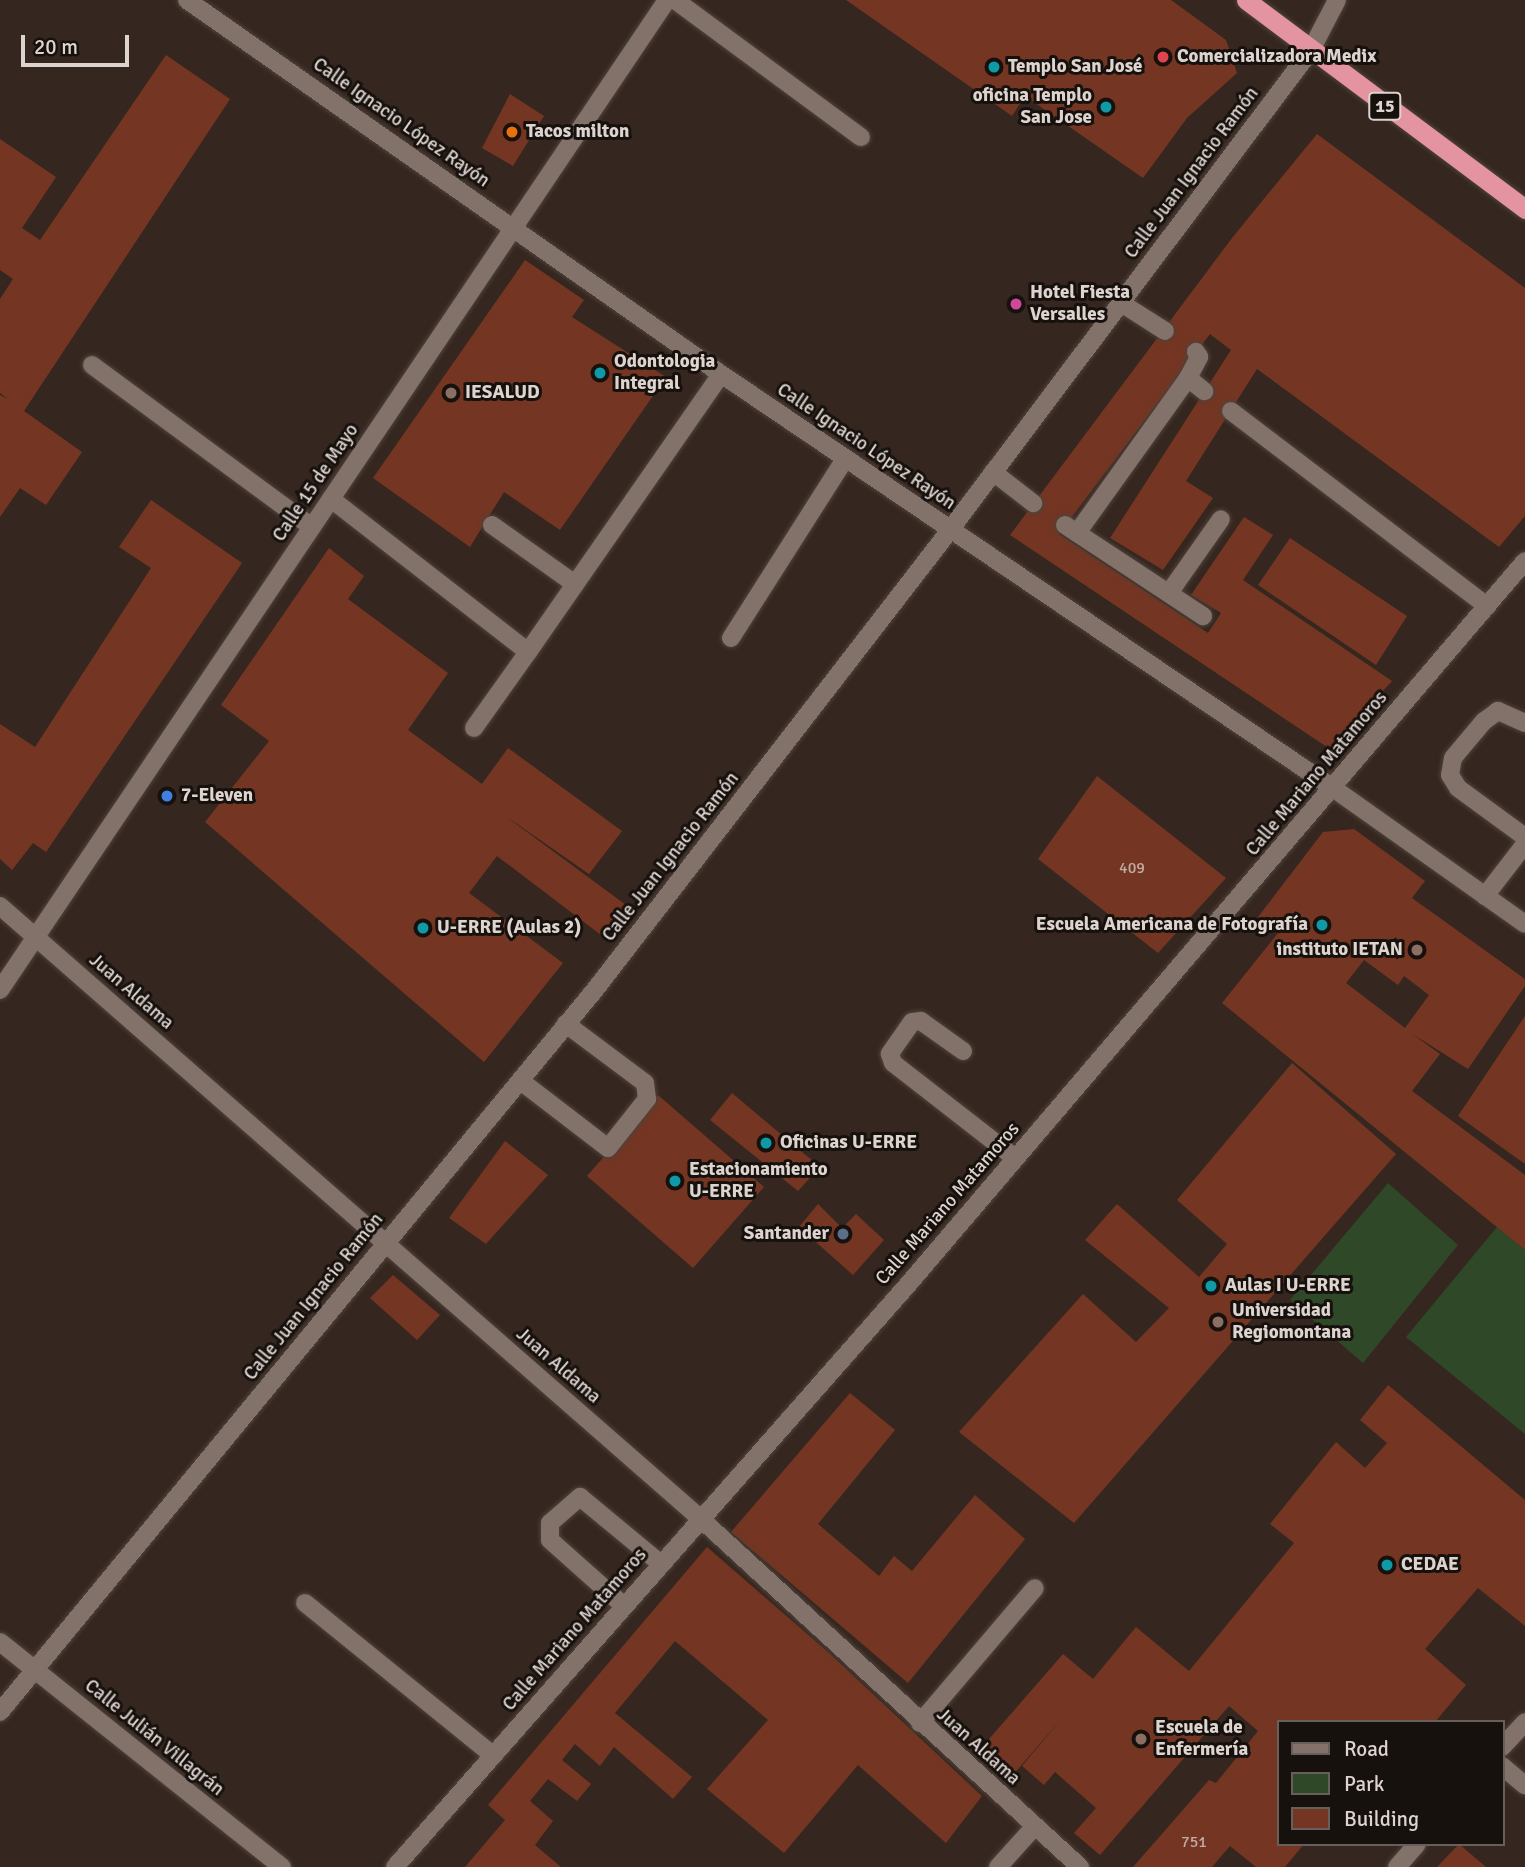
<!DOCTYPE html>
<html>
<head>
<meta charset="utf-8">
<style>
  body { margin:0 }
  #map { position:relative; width:1525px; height:1867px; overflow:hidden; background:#35271f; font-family:Signika,sans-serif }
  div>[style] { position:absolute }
  .green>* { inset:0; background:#2e4828 }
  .building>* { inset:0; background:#743622 }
  .roads { filter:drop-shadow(0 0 2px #4e423c) drop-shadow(0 0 2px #4e423c) }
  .service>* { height:18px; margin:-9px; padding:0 9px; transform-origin:9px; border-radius:9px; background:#837269 }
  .minor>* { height:18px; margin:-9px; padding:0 9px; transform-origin:9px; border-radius:9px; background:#837269 }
  .tertiary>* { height:18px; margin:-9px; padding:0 9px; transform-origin:9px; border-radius:9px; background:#837269 }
  .trunk>* { height:19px; margin:-9.5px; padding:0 9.5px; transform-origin:9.5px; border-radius:9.5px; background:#e394a0 }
  .dots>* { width:19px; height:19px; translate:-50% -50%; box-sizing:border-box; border:4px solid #17110e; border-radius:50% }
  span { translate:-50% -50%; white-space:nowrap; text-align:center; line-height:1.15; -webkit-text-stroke:6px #17110e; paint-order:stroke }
  .number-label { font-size:16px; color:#c4aca4 }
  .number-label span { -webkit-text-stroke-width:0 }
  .shield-label span { padding:2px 5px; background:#17110e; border:2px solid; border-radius:5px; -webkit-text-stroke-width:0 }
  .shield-label { font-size:18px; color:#ded4cf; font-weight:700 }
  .poi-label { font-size:19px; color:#ded4cf; font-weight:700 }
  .left { translate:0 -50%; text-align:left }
  .right { translate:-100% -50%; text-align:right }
  .street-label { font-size:19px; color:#ded4cf }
  .legend { position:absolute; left:1277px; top:1720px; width:228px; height:126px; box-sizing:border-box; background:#17110e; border:2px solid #675f5b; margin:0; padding:9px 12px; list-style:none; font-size:21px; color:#ded4cf }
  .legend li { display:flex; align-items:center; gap:14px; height:35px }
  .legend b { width:35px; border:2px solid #675f5b }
  .scale { position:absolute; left:21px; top:35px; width:108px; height:32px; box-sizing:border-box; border:4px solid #ded4cf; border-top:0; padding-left:9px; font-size:21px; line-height:24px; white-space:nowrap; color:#ded4cf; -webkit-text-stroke:5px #17110e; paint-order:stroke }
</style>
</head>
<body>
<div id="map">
  <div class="green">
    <i style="clip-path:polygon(1388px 1183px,1458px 1245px,1363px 1363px,1290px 1300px)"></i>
    <i style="clip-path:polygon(1497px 1227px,1525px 1250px,1525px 1434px,1406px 1337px)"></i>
  </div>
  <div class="building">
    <i style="clip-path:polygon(846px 0,1171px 0,1226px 40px,1237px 73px,1187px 118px,1143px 178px,1025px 96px,1012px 116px)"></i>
    <i style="clip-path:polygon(166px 55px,230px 99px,24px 411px,82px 452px,46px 505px,20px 488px,0 517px,0 395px,8px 399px,0 393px,0 299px,13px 279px,0 270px,0 139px,56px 177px,22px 228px,40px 240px)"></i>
    <i style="clip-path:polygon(510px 94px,544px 116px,513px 166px,482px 148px)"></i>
    <i style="clip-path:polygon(1317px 134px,1525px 288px,1525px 516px,1499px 547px,1257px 369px,1186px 481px,1213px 498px,1163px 570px,1110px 538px,1231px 350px,1210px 334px,1059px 534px,1208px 633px,1221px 613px,1191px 595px,1244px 517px,1273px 535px,1243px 580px,1392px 681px,1330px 749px,1010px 535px,1232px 238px)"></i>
    <i style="clip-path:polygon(525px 260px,584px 300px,572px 317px,666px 377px,560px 530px,504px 492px,470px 547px,373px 478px)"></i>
    <i style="clip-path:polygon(151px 500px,242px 563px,46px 852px,33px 843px,12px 870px,0 859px,0 724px,35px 747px,151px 568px,119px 547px)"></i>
    <i style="clip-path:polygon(1290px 538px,1407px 616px,1376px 665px,1258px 585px)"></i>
    <i style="clip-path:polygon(329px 548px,364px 576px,348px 599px,448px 673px,408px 730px,482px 784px,508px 748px,622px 831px,589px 874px,504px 815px,626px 905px,601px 935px,497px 856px,469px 893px,563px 963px,484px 1062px,205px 822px,269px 741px,221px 705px)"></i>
    <i style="clip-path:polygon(1097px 776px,1226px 878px,1158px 953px,1038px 859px)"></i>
    <i style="clip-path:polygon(evenodd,1354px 829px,1425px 881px,1412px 898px,1525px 979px,1525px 986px,1468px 1069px,1411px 1033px,1440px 1054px,1412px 1091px,1525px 1175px,1525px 1250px,1222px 1003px,1278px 933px,1258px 917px,1323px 832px,1354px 829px,1364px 960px,1398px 985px,1404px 976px,1429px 995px,1405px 1028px,1346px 983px,1364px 960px)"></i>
    <i style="clip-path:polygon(1525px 1016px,1525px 1164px,1458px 1116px)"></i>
    <i style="clip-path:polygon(1292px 1063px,1396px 1154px,1074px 1523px,959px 1432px,1083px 1294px,1136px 1342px,1169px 1308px,1085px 1240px,1117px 1204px,1199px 1277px,1227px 1244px,1177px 1200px)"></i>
    <i style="clip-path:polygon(732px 1093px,820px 1167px,798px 1191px,710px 1120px)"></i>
    <i style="clip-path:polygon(658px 1095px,764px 1187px,693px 1268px,587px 1176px)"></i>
    <i style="clip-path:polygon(505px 1141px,548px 1175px,486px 1244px,449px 1218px)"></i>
    <i style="clip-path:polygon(818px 1204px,842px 1228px,856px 1214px,884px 1240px,853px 1275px,799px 1227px)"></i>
    <i style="clip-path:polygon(393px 1275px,440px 1315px,417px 1340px,370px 1298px)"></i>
    <i style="clip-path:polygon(1388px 1385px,1525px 1500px,1525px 1626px,1478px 1588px,1425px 1649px,1466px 1685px,1435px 1722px,1278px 1722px,1278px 1844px,1304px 1844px,1285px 1867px,1256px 1867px,1230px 1846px,1212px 1867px,1133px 1867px,1209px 1780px,1216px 1783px,1258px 1731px,1229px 1706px,1100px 1855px,1074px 1833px,1096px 1808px,1055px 1772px,1044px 1785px,1022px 1766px,1062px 1718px,1013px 1775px,982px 1747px,1063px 1654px,1093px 1679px,1136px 1627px,1189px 1671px,1294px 1543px,1270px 1524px,1336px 1442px,1365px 1468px,1387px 1443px,1360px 1420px)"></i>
    <i style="clip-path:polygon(850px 1393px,895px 1430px,818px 1524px,879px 1576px,894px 1556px,912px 1571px,975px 1495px,1025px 1539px,908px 1683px,731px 1532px)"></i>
    <i style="clip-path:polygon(707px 1547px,828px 1652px,982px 1796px,946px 1843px,858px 1765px,784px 1853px,707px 1789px,768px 1720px,675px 1641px,615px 1713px,692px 1777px,673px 1799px,614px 1747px,600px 1766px,575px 1744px,562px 1760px,591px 1784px,577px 1801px,548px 1779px,530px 1801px,553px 1821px,535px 1845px,561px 1867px,465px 1867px,505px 1820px,488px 1805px)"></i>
    <i style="clip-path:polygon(1459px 1844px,1486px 1867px,1437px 1867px)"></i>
  </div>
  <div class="roads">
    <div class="service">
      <i style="left:675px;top:0;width:231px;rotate:36.4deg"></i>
      <i style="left:1121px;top:303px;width:52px;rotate:32.5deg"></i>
      <i style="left:92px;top:365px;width:273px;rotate:36.4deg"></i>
      <i style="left:1188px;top:378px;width:21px;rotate:39deg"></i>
      <i style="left:1231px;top:411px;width:322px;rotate:37.3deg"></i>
      <i style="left:993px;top:472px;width:51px;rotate:37.8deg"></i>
      <i style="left:331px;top:499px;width:249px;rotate:37.8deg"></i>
      <i style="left:528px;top:652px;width:338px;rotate:-55.2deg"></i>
      <i style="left:492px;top:525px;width:102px;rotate:35.4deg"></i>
      <i style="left:1065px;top:525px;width:14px;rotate:34deg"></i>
      <i style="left:1077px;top:533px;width:191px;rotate:-54.4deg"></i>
      <i style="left:1188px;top:378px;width:24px;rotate:-62deg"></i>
      <i style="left:1199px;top:357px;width:6px;rotate:-121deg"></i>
      <i style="left:1077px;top:533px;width:151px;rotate:33.4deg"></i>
      <i style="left:1169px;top:593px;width:90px;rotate:-54.9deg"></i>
      <i style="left:731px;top:638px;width:212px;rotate:-57.5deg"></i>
      <i style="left:1525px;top:723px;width:30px;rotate:-156deg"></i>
      <i style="left:1498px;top:711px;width:17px;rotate:144deg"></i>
      <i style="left:1484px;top:721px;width:48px;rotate:130deg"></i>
      <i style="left:1453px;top:758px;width:17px;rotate:100deg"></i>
      <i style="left:1450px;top:775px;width:15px;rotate:58deg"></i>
      <i style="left:1458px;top:788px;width:83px;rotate:36.2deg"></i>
      <i style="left:474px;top:728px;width:93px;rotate:-54.6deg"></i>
      <i style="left:1485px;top:896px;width:66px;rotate:-52.4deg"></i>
      <i style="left:963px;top:1051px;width:52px;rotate:-144.5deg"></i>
      <i style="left:921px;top:1021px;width:9px;rotate:174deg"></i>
      <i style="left:912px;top:1022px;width:39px;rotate:125deg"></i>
      <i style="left:890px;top:1054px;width:9px;rotate:72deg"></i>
      <i style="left:893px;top:1063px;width:155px;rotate:37.9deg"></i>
      <i style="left:522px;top:1082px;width:108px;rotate:37.5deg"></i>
      <i style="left:608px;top:1148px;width:63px;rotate:-51.5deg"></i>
      <i style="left:647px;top:1099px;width:16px;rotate:-97deg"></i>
      <i style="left:645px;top:1083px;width:99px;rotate:-143.2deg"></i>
      <i style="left:305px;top:1603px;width:242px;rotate:39deg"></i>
      <i style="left:624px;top:1606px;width:99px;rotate:-138.3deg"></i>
      <i style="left:550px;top:1540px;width:17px;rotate:-90deg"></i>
      <i style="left:550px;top:1523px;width:40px;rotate:-41deg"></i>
      <i style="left:580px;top:1497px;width:105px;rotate:39.6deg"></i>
      <i style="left:920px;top:1723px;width:177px;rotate:-49.6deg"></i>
      <i style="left:1502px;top:1766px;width:30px;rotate:40deg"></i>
      <i style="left:998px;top:1867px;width:55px;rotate:-47.9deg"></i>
    </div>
    <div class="minor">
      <i style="left:187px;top:0;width:652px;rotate:35.01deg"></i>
      <i style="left:721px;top:374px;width:739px;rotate:34.08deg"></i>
      <i style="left:1333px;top:788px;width:235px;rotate:35.3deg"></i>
      <i style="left:0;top:906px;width:931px;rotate:41.17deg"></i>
      <i style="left:701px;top:1519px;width:515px;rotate:42.56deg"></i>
      <i style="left:0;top:990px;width:1194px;rotate:-56.03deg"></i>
      <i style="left:0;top:1642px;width:361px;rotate:38.6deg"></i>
    </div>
    <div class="tertiary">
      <i style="left:0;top:1712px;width:934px;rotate:-50.52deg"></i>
      <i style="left:594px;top:991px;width:582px;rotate:-52.32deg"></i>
      <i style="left:950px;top:530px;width:601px;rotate:-53.05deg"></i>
      <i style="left:1311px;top:50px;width:56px;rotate:-62.5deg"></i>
      <i style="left:1502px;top:1747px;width:34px;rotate:-47deg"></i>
      <i style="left:395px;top:1867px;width:781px;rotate:-48.63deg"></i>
      <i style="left:911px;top:1281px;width:946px;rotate:-49.54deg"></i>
      <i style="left:1397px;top:1867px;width:30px;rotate:-49deg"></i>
    </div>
    <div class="trunk">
      <i style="left:1246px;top:0;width:349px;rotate:36.8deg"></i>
    </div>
  </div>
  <div class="dots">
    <i style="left:1163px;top:57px;background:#e0444e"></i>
    <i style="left:994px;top:67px;background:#0f9aa8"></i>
    <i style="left:1106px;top:107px;background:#0f9aa8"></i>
    <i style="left:512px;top:132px;background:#e8710a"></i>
    <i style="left:1016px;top:304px;background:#d1479c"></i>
    <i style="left:600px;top:373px;background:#0f9aa8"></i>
    <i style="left:451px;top:393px;background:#8d6e63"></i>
    <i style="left:167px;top:796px;background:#3f7fe0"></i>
    <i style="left:1322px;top:925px;background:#0f9aa8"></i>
    <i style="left:423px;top:928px;background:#0f9aa8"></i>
    <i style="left:1417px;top:950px;background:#8d6e63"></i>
    <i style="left:766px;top:1143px;background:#0f9aa8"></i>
    <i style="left:675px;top:1181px;background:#0f9aa8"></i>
    <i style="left:843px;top:1234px;background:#5c6f8a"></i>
    <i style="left:1211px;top:1286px;background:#0f9aa8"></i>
    <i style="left:1218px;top:1322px;background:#8d6e63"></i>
    <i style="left:1387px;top:1565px;background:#0f9aa8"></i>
    <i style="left:1141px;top:1739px;background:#8d6e63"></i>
  </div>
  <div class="number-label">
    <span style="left:1132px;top:868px">409</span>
    <span style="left:1194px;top:1842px">751</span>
  </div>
  <div class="shield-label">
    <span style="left:1385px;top:106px">15</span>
  </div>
  <div class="poi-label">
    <span class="left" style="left:1177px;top:57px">Comercializadora Medix</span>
    <span class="left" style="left:1008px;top:67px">Templo San José</span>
    <span class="right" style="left:1092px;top:107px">oficina Templo<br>San Jose</span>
    <span class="left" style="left:526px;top:132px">Tacos milton</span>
    <span class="left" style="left:1030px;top:304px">Hotel Fiesta<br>Versalles</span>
    <span class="left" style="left:614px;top:373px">Odontologia<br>Integral</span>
    <span class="left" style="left:465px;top:393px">IESALUD</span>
    <span class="left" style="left:181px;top:796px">7-Eleven</span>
    <span class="right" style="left:1308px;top:925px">Escuela Americana de Fotografía</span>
    <span class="left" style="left:437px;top:928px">U-ERRE (Aulas 2)</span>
    <span class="right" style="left:1403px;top:950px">instituto IETAN</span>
    <span class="left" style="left:780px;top:1143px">Oficinas U-ERRE</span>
    <span class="left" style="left:689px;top:1181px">Estacionamiento<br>U-ERRE</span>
    <span class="right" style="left:829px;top:1234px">Santander</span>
    <span class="left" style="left:1225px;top:1286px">Aulas I U-ERRE</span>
    <span class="left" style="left:1232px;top:1322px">Universidad<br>Regiomontana</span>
    <span class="left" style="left:1401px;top:1565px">CEDAE</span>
    <span class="left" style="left:1155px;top:1739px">Escuela de<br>Enfermería</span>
  </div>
  <div class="street-label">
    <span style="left:401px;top:123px;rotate:35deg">Calle Ignacio López Rayón</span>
    <span style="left:1192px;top:173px;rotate:-53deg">Calle Juan Ignacio Ramón</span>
    <span style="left:866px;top:447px;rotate:34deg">Calle Ignacio López Rayón</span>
    <span style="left:316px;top:483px;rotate:-56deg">Calle 15 de Mayo</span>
    <span style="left:1317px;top:774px;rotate:-50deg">Calle Mariano Matamoros</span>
    <span style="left:671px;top:857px;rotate:-52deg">Calle Juan Ignacio Ramón</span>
    <span style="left:131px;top:992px;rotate:41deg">Juan Aldama</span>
    <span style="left:948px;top:1204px;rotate:-49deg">Calle Mariano Matamoros</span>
    <span style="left:314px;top:1297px;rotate:-51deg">Calle Juan Ignacio Ramón</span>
    <span style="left:558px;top:1366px;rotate:41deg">Juan Aldama</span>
    <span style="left:575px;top:1630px;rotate:-49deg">Calle Mariano Matamoros</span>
    <span style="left:154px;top:1738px;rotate:39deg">Calle Julián Villagrán</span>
    <span style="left:978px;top:1747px;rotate:42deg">Juan Aldama</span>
  </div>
  <ul class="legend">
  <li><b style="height:9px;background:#837269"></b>Road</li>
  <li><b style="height:19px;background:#2e4828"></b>Park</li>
  <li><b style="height:19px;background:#743622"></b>Building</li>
  </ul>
  <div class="scale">20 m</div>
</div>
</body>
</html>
